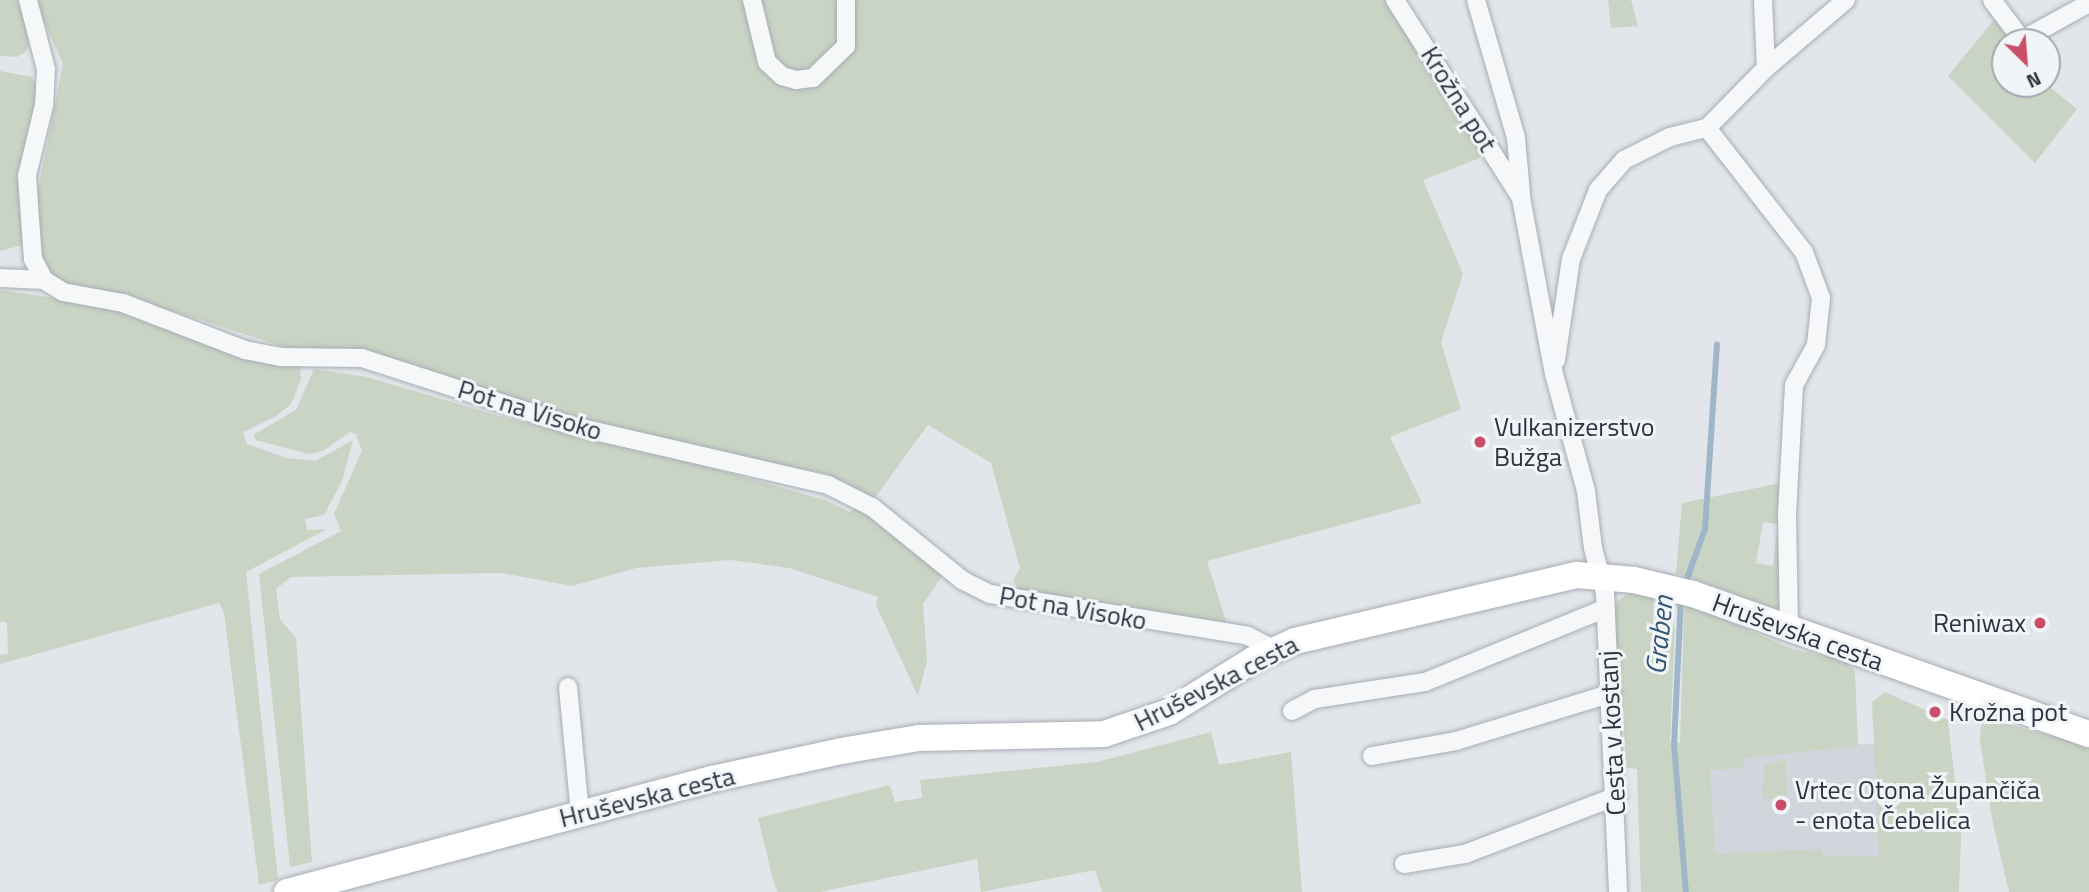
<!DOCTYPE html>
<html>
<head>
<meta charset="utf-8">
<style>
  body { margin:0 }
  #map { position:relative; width:2089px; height:892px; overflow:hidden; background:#e2e6ea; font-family:"Titillium Web",sans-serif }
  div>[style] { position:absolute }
  .built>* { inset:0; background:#d1d5dc }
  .green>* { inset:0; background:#c9d4c4 }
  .stream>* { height:6px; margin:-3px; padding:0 3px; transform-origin:3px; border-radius:3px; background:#9fb6c9 }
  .roads { filter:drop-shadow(0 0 2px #a7adb4) drop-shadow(0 0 2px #a7adb4) }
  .street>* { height:18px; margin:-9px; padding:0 9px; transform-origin:9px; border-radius:9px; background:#f5f7f9 }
  .secondary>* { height:26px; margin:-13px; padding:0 13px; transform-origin:13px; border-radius:13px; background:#fff }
  .dots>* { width:19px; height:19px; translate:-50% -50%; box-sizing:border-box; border:4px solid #f2f5f8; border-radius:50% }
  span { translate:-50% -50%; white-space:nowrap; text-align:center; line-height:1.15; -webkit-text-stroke:6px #f2f5f8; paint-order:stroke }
  .street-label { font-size:26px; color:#2b3542 }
  .poi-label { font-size:26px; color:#2b3542 }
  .left { translate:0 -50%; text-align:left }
  .right { translate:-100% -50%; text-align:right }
  .water-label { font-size:28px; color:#365774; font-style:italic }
  .north { position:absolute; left:1991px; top:28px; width:70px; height:70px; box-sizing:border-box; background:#f2f5f8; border:2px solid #a2a8af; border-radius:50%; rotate:155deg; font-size:19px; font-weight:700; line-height:28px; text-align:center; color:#2b3542 }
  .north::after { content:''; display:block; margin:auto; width:24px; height:32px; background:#ca4d69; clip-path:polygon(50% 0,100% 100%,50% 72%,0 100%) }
</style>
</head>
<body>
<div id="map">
  <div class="built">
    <i style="clip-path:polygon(1874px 744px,1880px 861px,1690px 870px,1681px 754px)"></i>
  </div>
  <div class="green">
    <i style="clip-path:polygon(0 0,22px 0,32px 36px,26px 52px,17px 57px,0 56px)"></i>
    <i style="clip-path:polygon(34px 0,1393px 0,1485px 156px,1423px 180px,1463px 274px,1441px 342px,1461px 409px,1390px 437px,1422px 503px,1207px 561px,1227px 624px,1024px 595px,1013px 581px,1020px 568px,991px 463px,928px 425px,874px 499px,824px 473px,720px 455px,322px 350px,284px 347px,129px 297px,78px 288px,48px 275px,41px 261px,35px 205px,63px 64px)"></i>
    <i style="clip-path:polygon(1608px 0,1631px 0,1638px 26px,1611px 28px)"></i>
    <i style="clip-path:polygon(2001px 11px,2022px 42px,2005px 42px,2005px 84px,2046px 84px,2077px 109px,2035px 163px,1948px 76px)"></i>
    <i style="clip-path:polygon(0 71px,32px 77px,38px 89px,23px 207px,23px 245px,0 251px)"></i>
    <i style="clip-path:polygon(0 290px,122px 308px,244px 357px,300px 367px,301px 380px,291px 404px,275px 417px,243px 432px,247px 444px,287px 458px,315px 461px,353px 440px,342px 481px,324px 515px,305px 519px,307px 530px,327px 529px,246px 572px,278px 880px,259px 885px,224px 613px,219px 603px,0 664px,0 655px,8px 654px,7px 622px,0 622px)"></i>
    <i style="clip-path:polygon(314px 369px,367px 377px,503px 417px,716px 469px,825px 500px,850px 512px,859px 503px,943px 575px,923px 604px,927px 661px,918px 696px,876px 605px,878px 597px,789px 568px,730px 560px,636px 568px,572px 586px,501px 573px,291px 577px,276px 589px,280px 619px,296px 638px,312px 862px,290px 867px,259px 574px,341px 531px,334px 514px,362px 451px,356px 434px,350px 432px,323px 451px,309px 454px,256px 440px,253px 435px,296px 410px)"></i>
    <i style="clip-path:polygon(evenodd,1791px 481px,1780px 610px,1676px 573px,1682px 503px,1791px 481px,1763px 522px,1778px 524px,1773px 566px,1756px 563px,1763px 522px)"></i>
    <i style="clip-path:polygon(1634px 591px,1654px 594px,1653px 626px,1675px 626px,1670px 743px,1680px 743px,1684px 607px,1691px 605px,1792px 649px,1845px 660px,1855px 671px,1858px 746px,1744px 758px,1744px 768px,1710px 770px,1715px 854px,1821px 849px,1822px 855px,1879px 857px,1872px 702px,1885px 692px,1948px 720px,1961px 836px,1959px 892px,1641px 892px,1637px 769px,1627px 768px,1614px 620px,1617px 601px)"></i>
    <i style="clip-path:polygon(1988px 719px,2089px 746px,2089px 892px,2009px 892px,1993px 824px,1980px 741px,1981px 725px)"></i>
    <i style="clip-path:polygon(1211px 732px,1219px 765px,1291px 752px,1302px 892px,1102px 892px,1095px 870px,981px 892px,977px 859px,820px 892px,778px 892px,774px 884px,758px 818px,890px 785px,895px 802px,922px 798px,920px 780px,1097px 762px)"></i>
    <i style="clip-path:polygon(1785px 760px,1787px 798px,1762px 799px,1765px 765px)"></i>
  </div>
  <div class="stream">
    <i style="left:1684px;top:587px;width:62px;rotate:-70.1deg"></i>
    <i style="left:1705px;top:529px;width:185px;rotate:-86.3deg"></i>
    <i style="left:1681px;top:597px;width:147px;rotate:92.7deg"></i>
    <i style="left:1674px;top:744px;width:148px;rotate:85.4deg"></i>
  </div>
  <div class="roads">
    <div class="street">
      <i style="left:28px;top:0;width:71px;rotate:75.4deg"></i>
      <i style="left:46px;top:69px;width:36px;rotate:93deg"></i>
      <i style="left:44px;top:105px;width:73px;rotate:103.5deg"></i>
      <i style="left:27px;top:176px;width:83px;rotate:85.9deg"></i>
      <i style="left:33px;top:259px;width:24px;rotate:62deg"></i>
      <i style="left:44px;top:280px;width:22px;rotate:32deg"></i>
      <i style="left:63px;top:292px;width:61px;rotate:10.4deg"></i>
      <i style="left:123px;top:303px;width:131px;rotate:21.1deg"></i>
      <i style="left:245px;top:350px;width:36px;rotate:11deg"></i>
      <i style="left:280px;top:357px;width:82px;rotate:0.7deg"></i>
      <i style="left:362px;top:358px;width:222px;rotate:17.9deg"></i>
      <i style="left:573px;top:426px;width:262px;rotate:13deg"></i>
      <i style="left:828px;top:485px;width:49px;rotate:26.6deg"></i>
      <i style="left:872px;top:507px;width:116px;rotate:39deg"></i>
      <i style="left:962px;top:580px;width:31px;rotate:27deg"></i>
      <i style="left:990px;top:594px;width:261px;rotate:9.2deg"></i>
      <i style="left:1248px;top:636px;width:29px;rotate:27deg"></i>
      <i style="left:752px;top:0;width:64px;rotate:76.4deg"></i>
      <i style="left:767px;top:62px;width:21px;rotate:43deg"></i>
      <i style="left:782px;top:76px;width:15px;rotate:16deg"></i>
      <i style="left:796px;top:80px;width:17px;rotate:-7deg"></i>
      <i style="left:813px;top:78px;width:46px;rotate:-44.1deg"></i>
      <i style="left:846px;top:46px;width:46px;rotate:-90deg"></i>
      <i style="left:1395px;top:0;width:235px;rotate:57.5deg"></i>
      <i style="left:1521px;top:198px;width:179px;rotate:79.4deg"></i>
      <i style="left:1554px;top:374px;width:121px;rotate:74.7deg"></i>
      <i style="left:1586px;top:491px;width:57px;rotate:83deg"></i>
      <i style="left:1593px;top:548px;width:47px;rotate:75.1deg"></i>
      <i style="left:1605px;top:593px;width:299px;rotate:87.5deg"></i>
      <i style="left:1476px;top:0;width:144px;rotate:73.8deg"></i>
      <i style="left:1516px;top:138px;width:56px;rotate:84.9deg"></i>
      <i style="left:1763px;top:0;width:68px;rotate:87.5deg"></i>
      <i style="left:1992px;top:0;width:50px;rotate:53.1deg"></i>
      <i style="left:2022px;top:40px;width:77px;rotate:-28.9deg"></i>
      <i style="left:1707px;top:128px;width:84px;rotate:-45.5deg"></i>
      <i style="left:1766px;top:68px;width:105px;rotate:-40.4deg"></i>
      <i style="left:0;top:278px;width:44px;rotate:2.6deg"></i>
      <i style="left:1556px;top:360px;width:102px;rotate:-81.6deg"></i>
      <i style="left:1571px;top:259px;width:74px;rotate:-68.6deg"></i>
      <i style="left:1598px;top:190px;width:40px;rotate:-49deg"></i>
      <i style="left:1624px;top:160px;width:51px;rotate:-26.6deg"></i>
      <i style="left:1670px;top:137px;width:38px;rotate:-14deg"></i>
      <i style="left:1707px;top:128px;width:157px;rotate:52deg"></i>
      <i style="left:1804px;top:252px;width:49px;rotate:69.7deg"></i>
      <i style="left:1821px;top:298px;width:47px;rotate:96.1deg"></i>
      <i style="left:1816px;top:345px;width:46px;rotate:118.8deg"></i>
      <i style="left:1794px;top:385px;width:128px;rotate:93.1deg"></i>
      <i style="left:1787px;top:513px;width:117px;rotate:89deg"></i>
      <i style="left:568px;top:687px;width:127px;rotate:84.6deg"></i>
      <i style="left:1292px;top:711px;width:26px;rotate:-28deg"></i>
      <i style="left:1315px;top:699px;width:111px;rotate:-8.8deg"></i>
      <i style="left:1425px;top:682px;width:193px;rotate:-22.2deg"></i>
      <i style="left:1372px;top:756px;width:85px;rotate:-10.1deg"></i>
      <i style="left:1456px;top:741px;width:163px;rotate:-17.1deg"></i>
      <i style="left:1404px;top:864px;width:62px;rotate:-9.3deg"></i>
      <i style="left:1465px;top:854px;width:163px;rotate:-20.9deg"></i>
    </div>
    <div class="secondary">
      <i style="left:287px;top:892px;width:440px;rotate:-14.9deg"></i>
      <i style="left:712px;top:779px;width:132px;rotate:-12.2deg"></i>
      <i style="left:841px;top:751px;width:79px;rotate:-9.5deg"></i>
      <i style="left:919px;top:738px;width:185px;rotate:-1.2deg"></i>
      <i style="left:1104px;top:734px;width:69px;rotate:-18.7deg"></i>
      <i style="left:1169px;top:712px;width:99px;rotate:-31.8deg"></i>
      <i style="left:1253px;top:660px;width:46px;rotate:-24.3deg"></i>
      <i style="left:1295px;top:641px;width:290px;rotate:-13.2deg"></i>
      <i style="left:1577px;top:575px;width:57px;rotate:5deg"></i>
      <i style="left:1634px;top:580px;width:61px;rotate:13.3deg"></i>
      <i style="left:1693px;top:594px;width:420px;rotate:19.5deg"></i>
    </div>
  </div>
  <div class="dots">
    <i style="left:1480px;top:442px;background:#ca4d69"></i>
    <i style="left:2040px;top:623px;background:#ca4d69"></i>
    <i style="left:1935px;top:712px;background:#ca4d69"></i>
    <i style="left:1781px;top:805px;background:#ca4d69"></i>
  </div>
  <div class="street-label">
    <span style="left:1459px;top:99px;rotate:58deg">Krožna pot</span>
    <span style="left:530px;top:410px;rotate:17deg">Pot na Visoko</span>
    <span style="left:1073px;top:608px;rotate:10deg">Pot na Visoko</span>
    <span style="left:1798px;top:632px;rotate:20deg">Hruševska cesta</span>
    <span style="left:1216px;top:683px;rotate:-27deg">Hruševska cesta</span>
    <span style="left:1612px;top:733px;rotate:-93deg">Cesta v kostanj</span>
    <span style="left:647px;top:797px;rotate:-14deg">Hruševska cesta</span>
  </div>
  <div class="poi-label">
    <span class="left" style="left:1494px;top:442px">Vulkanizerstvo<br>Bužga</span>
    <span class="right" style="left:2026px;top:623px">Reniwax</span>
    <span class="left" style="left:1949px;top:712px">Krožna pot</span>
    <span class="left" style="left:1795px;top:805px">Vrtec Otona Župančiča<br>- enota Čebelica</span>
  </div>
  <div class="water-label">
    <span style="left:1659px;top:635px;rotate:-84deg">Graben</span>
  </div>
  <div class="north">N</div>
</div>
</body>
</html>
